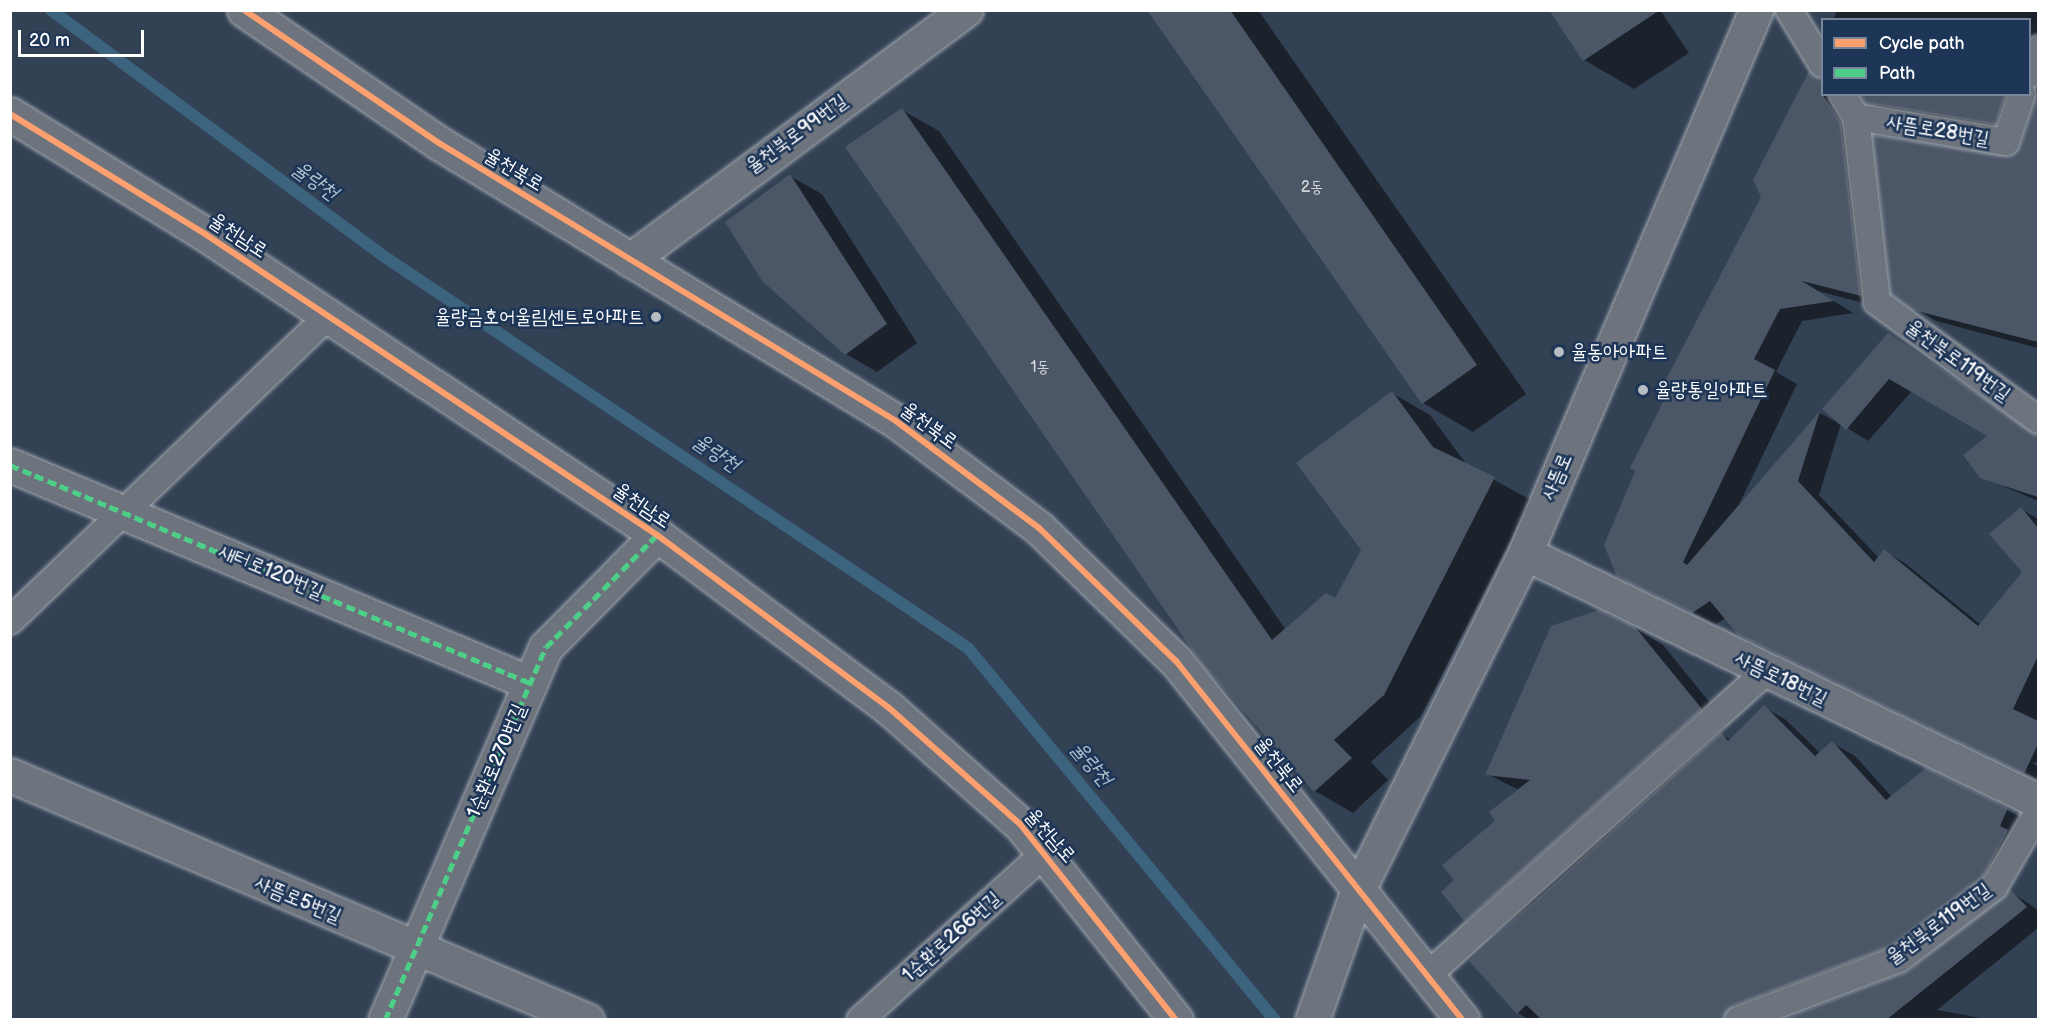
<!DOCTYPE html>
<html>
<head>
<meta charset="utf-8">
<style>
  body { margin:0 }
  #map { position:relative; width:2049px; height:1030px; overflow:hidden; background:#334154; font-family:"Balsamiq Sans","Poor Story",sans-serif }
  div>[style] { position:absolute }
  .shadow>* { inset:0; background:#0007 }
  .stream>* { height:12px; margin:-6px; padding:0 6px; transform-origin:6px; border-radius:6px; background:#3c647f }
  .building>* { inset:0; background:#4b5666 }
  .roads { filter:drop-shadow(0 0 2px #a3aab2) drop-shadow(0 0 2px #a3aab2) }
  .lane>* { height:26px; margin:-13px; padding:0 13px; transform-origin:13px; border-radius:13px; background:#6e747e }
  .street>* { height:33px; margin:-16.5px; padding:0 16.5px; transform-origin:16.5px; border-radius:16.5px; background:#6e747e }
  .secondary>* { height:33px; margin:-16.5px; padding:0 16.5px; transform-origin:16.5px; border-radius:16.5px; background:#6e747e }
  .quiet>* { height:4.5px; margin-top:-2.25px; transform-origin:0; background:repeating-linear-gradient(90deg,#4dcf88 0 9px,transparent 0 13.5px) }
  .cycleway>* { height:6px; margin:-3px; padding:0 3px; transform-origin:3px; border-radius:3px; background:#fca06f }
  .dots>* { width:16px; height:16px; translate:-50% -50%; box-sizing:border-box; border:3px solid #1d3557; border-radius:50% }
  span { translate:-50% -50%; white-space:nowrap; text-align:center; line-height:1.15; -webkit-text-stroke:5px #1d3557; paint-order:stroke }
  .number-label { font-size:16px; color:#d2d5d9 }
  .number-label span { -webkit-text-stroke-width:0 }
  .street-label { font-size:20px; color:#fff }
  .poi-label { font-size:20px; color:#fff }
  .right { translate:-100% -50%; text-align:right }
  .left { translate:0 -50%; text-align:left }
  .water-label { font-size:21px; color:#b1c3cd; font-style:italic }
  .frame { position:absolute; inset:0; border:12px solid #fff; pointer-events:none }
  .legend { position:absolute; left:1821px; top:18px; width:210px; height:78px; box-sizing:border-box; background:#1d3557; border:2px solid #77869a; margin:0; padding:8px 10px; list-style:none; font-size:18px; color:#fff }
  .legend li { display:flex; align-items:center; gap:12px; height:30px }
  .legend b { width:30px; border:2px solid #77869a }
  .scale { position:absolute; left:18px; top:30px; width:126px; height:27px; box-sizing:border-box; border:3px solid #fff; border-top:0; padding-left:8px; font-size:18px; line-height:21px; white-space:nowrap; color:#fff; -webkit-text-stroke:4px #1d3557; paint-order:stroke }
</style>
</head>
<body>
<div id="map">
  <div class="shadow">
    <i style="clip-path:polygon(1149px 10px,1258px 10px,1526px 394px,1473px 432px,1423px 403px)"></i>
    <i style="clip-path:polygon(1551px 10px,1660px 10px,1689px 53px,1634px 89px,1584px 60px)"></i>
    <i style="clip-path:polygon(1837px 10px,2038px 10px,2038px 93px,2029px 102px,2018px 137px,1889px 115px,1861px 94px,2030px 94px,2030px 20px,1833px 20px)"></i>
    <i style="clip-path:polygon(1822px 77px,1822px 94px,1856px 94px,1883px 308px,1818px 291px,1853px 313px,1802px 321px,1776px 372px,1797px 384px,1737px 509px,1820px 413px,1838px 423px,1888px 334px,2038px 435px,2038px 501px,1982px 477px,1990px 436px,1912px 391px,1868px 441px,1841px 424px,1819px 495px,1879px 558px,1885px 551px,1906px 564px,1981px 625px,2024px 572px,2021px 509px,2038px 519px,2038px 762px,2032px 763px,2038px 766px,2038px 779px,1757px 644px,1726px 618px,1715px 624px,1618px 576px,1804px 83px)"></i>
    <i style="clip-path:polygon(2038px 95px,2038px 348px,1936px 321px,1914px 308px,2022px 148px)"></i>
    <i style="clip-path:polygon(902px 110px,939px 131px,1286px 630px,1336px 600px,1363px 550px,1392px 393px,1430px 415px,1467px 465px,1531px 500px,1421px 716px,1371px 762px,1388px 780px,1353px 813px,1315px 791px,1244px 713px,847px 148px)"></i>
    <i style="clip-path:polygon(790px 176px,822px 194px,917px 343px,877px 372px,846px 354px)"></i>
    <i style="clip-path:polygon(1635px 628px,1663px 645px,1728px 725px,1719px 733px,1731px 740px,1764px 707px,1786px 720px,1820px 753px,1832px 743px,1855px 756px,1892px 797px,1926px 769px,2038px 826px,2005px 890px,1755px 1020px,1530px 1020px,1518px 1013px,1579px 863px,1493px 936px,1466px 920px,1457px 880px,1519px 790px,1487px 774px)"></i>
    <i style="clip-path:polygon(2010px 891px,2038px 910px,2038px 928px,1937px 1010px,1992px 1020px,1786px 1020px,1905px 974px)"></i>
  </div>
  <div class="stream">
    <i style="left:51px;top:10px;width:415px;rotate:36.5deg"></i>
    <i style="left:385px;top:257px;width:702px;rotate:33.85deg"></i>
    <i style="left:968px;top:648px;width:482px;rotate:50.5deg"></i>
  </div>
  <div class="building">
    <i style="clip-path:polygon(1147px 10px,1230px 10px,1477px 365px,1422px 404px)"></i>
    <i style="clip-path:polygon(1549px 10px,1660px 10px,1583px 61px)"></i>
    <i style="clip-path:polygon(1809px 71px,1822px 79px,1822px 94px,1841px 122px,1861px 296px,1802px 281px,1834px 301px,1780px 309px,1754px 359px,1775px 370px,1683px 562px,1687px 565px,1820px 411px,1798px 481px,1874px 562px,1884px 549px,1978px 626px,2022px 572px,1989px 534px,2021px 507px,2038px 528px,2038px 656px,2013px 709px,2038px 721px,2038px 744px,2024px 774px,1738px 635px,1710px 601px,1692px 613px,1617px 577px,1604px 545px,1635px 471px,1630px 468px,1667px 394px,1660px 391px,1761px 197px,1753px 180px)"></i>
    <i style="clip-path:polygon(1860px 94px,2006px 94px,1996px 125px,1865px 103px)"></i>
    <i style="clip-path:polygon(2038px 94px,2038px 342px,1913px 310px,1891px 294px,1873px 135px,2010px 156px,2020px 147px)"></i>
    <i style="clip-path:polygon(902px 108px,1272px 640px,1326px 593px,1335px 598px,1361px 550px,1296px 463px,1392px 391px,1433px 447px,1495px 477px,1384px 695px,1334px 740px,1352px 758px,1314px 792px,1204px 667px,845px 147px)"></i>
    <i style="clip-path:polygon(790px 174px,887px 324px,845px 355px,762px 281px,725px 222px)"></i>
    <i style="clip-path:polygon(1888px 333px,2038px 435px,2038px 497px,1980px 478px,1963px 455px,1987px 436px,1889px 379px,1846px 430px,1822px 409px)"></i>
    <i style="clip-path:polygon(1599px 610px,1635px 627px,1702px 709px,1465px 922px,1441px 892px,1454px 880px,1442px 865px,1495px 821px,1489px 812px,1530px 780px,1485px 775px,1551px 626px)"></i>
    <i style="clip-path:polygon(1764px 705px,1815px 756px,1832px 741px,1886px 800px,1926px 768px,2008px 808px,2000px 826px,2008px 830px,1983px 877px,1892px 946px,1733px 1006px,1723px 1020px,1542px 1020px,1526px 1005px,1517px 1014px,1469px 961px,1721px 732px,1728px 741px)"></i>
    <i style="clip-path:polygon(2010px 889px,2027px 907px,1886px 1020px,1782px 1020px,1908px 971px)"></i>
  </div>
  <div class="roads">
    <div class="lane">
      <i style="left:1789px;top:10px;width:63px;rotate:58.6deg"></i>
      <i style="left:2030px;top:74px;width:26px;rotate:-72deg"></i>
      <i style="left:1842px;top:94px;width:27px;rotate:59deg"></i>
      <i style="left:1856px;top:117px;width:152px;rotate:9.5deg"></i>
      <i style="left:2006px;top:142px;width:51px;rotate:-71.6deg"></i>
      <i style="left:1856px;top:117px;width:186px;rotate:83.5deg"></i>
      <i style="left:1877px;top:302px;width:200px;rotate:36.2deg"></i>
      <i style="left:10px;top:621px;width:441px;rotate:-43.8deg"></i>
      <i style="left:1429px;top:974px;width:452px;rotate:-41.9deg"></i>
      <i style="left:860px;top:1020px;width:248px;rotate:-42.1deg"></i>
      <i style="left:1738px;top:1020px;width:172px;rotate:-20.8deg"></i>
      <i style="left:1899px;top:959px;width:119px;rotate:-37.2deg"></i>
      <i style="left:1994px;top:887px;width:87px;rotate:-59.6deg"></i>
    </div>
    <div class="street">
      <i style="left:244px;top:10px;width:236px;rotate:34.3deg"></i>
      <i style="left:439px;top:143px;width:535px;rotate:31.31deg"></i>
      <i style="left:896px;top:421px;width:179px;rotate:36.8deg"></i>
      <i style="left:1039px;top:528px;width:191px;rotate:44.2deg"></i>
      <i style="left:1176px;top:661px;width:460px;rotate:51.4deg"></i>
      <i style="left:10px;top:114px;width:229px;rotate:31.6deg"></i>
      <i style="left:205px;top:234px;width:543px;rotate:33.66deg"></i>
      <i style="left:657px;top:535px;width:288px;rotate:36.7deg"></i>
      <i style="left:888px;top:707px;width:176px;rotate:41.6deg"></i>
      <i style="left:1020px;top:824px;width:251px;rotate:51.5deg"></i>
      <i style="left:630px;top:260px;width:419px;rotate:-36.7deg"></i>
      <i style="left:10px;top:465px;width:564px;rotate:22.74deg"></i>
      <i style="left:1525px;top:553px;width:570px;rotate:25.8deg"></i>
      <i style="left:10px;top:775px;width:627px;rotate:23.01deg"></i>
      <i style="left:385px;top:1020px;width:406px;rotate:-66.7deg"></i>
      <i style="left:546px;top:647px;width:158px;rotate:-45.3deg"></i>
    </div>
    <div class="secondary">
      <i style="left:1312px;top:1020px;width:136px;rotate:-70.6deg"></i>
      <i style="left:1357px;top:892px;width:378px;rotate:-63.6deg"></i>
      <i style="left:1525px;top:553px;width:590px;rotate:-66.95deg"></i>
    </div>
  </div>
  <div class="quiet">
    <i style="left:10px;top:465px;width:564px;rotate:22.74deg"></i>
    <i style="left:385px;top:1020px;width:406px;rotate:-66.7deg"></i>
    <i style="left:546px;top:647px;width:158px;rotate:-45.3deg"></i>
  </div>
  <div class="cycleway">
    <i style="left:244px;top:10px;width:236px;rotate:34.3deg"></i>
    <i style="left:439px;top:143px;width:535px;rotate:31.31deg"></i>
    <i style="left:896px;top:421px;width:179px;rotate:36.8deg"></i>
    <i style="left:1039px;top:528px;width:191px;rotate:44.2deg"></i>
    <i style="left:1176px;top:661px;width:460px;rotate:51.4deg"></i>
    <i style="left:10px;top:114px;width:229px;rotate:31.6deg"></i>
    <i style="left:205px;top:234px;width:543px;rotate:33.66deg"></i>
    <i style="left:657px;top:535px;width:288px;rotate:36.7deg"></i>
    <i style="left:888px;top:707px;width:176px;rotate:41.6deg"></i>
    <i style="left:1020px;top:824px;width:251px;rotate:51.5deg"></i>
  </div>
  <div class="dots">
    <i style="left:656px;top:317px;background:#b8bcc3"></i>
    <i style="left:1559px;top:352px;background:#b8bcc3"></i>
    <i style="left:1643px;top:390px;background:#b8bcc3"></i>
  </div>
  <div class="number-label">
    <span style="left:1312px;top:188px">2동</span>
    <span style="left:1040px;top:368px">1동</span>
  </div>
  <div class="street-label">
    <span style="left:1938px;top:131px;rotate:10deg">사뜸로28번길</span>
    <span style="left:797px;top:134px;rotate:-36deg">율천북로99번길</span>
    <span style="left:514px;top:170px;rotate:31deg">율천북로</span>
    <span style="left:238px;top:236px;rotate:33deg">율천남로</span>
    <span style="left:1958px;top:361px;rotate:36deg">율천북로119번길</span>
    <span style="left:929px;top:426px;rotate:36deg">율천북로</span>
    <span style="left:1557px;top:477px;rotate:-67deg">사뜸로</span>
    <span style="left:642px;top:506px;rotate:34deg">율천남로</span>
    <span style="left:271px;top:572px;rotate:23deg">새터로120번길</span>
    <span style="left:1781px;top:679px;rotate:26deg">사뜸로18번길</span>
    <span style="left:497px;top:761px;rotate:-67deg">1순환로270번길</span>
    <span style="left:1279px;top:765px;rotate:52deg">율천북로</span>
    <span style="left:1050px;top:836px;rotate:49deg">율천남로</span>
    <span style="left:298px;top:900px;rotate:23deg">사뜸로5번길</span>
    <span style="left:1939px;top:924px;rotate:-36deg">율천북로119번길</span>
    <span style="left:952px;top:937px;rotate:-42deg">1순환로266번길</span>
  </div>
  <div class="poi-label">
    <span class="right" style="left:644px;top:317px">율량금호어울림센트로아파트</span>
    <span class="left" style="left:1571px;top:352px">율동아아파트</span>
    <span class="left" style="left:1655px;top:390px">율량통일아파트</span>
  </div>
  <div class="water-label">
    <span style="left:315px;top:181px;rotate:36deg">율량천</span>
    <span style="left:716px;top:453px;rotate:34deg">율량천</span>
    <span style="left:1091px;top:764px;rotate:50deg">율량천</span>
  </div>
  <div class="frame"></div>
  <ul class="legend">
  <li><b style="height:8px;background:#fca06f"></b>Cycle path</li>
  <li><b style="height:8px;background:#4dcf88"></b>Path</li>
  </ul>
  <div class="scale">20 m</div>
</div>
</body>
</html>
